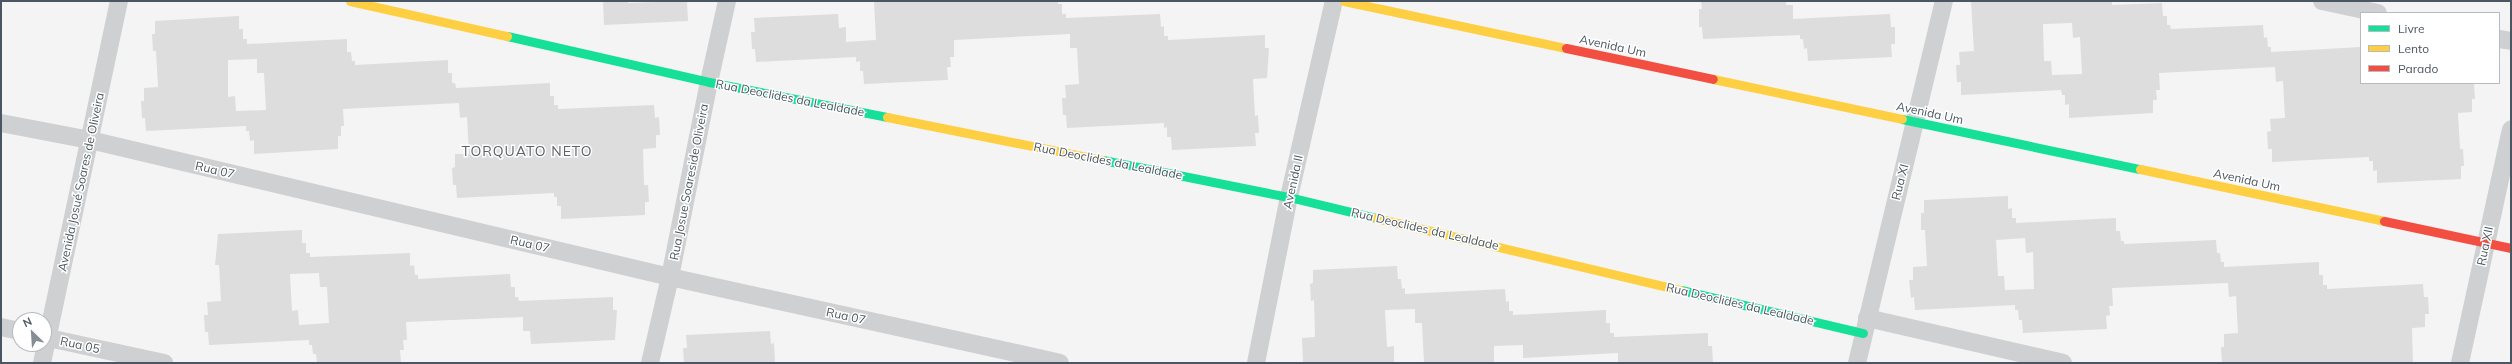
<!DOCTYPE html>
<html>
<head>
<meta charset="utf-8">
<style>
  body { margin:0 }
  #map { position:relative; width:2512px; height:364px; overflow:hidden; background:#f4f4f4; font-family:Mulish,sans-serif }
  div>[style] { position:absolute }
  .building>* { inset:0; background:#ddddde }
  .street>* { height:18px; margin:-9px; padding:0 9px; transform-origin:9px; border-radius:9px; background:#ced0d2 }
  .fast>* { height:9px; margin:-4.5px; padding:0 4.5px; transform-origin:4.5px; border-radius:4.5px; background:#16e098 }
  .slow>* { height:9px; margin:-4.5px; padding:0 4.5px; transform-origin:4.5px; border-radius:4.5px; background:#ffcf43 }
  .jam>* { height:9px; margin:-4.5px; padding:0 4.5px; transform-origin:4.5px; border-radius:4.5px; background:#f24e42 }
  span { translate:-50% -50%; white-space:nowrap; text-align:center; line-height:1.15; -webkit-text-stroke:3px #fff; paint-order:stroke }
  .street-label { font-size:12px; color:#4a5661 }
  .quarter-label { font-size:14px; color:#5f6368; letter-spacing:1px }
  .frame { position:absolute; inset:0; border:2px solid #4a5661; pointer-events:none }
  .legend { position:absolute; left:2360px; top:12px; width:140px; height:72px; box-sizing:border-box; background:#fff; border:1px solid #b7bbc0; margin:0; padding:5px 7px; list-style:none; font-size:12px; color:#4a5661 }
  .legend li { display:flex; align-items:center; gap:8px; height:20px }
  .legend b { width:20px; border:1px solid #b7bbc0 }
  .north { position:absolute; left:12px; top:312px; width:40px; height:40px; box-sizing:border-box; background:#fff; border:1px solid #b7bbc0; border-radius:50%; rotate:335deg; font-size:11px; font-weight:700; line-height:16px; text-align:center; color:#4a5661 }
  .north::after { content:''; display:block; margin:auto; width:14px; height:18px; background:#868d94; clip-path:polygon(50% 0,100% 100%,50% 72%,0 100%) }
</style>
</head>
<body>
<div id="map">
  <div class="building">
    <i style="clip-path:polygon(603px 1px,627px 1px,628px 3px,687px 1px,688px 21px,604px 25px)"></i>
    <i style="clip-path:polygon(874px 1px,1058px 1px,1058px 4px,1062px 4px,1062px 14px,1066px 14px,1066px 18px,1160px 14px,1161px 27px,1164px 26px,1164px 36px,1168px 36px,1168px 40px,1265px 35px,1265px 48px,1269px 48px,1267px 78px,1253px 79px,1255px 116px,1258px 115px,1259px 133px,1255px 133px,1256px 146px,1172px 150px,1171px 137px,1167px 137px,1167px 127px,1164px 128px,1164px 123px,1067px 128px,1066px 115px,1063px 115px,1062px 98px,1066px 98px,1065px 85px,1079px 84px,1077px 48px,1070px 48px,1070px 34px,954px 40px,954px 57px,950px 57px,951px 67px,947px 67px,948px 80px,864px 84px,863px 71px,860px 71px,860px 61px,856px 62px,856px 57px,756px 62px,755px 49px,752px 49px,751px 32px,755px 32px,754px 18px,838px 14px,839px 28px,846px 27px,846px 42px,876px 40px)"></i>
    <i style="clip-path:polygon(1701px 1px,1786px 1px,1786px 5px,1793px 5px,1793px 19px,1890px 14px,1891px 27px,1895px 27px,1895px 44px,1891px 44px,1892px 57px,1808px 61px,1807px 48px,1804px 49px,1803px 39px,1800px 39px,1800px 35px,1703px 39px,1702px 27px,1699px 27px,1699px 9px,1702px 9px)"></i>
    <i style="clip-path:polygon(evenodd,1971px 1px,2112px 1px,2112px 5px,2162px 3px,2163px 16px,2167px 16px,2167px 25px,2170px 25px,2171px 29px,2263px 25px,2264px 38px,2267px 37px,2268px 47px,2271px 47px,2271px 52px,2361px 47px,2361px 83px,2474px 83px,2475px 99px,2472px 99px,2472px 112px,2458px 113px,2460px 149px,2463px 149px,2464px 166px,2461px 166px,2461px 179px,2377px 183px,2377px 170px,2373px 171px,2373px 161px,2369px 161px,2369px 157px,2272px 162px,2272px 149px,2268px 149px,2267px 132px,2271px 131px,2270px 119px,2285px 118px,2283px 81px,2276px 82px,2275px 67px,2159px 73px,2160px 90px,2156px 90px,2157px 100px,2153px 100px,2153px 113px,2069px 118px,2069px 104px,2065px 105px,2065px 95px,2062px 95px,2061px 90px,1961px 95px,1961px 82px,1957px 82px,1956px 65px,1960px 65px,1959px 52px,1974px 51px,1971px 1px,2072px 23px,2073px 38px,2080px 37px,2082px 74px,2052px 75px,2051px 61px,2044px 61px,2043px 24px,2072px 23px)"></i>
    <i style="clip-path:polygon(evenodd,239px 16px,239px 29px,243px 29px,243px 39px,247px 39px,247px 44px,347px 39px,347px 52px,351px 52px,352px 61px,355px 61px,355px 65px,448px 60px,448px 73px,452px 73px,452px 83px,455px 83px,456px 88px,550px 83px,550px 96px,554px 96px,554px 105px,558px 105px,558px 109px,654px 105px,655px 118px,659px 117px,660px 135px,656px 135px,656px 148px,643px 149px,644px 185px,648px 185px,649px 202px,645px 202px,645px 215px,561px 219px,561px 206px,557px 206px,557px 197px,554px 197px,554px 193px,457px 198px,456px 185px,453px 185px,452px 168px,455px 167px,455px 154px,469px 154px,467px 117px,460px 118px,459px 103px,343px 109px,344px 126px,341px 126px,341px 136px,338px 136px,338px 149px,254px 154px,254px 140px,250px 141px,249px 131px,246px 131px,246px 126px,146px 131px,145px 118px,142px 118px,141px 101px,144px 101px,144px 88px,158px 87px,156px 51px,153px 51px,152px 34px,155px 34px,155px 21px,239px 16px,257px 59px,257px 73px,264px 73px,266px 110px,236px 111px,235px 96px,228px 97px,228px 60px,257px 59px)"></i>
    <i style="clip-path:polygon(evenodd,2008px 196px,2008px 209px,2012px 208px,2012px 218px,2016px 218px,2016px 223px,2116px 218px,2116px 231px,2120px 231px,2121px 241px,2124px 241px,2124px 244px,2216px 240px,2217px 253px,2220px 253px,2221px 262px,2224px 262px,2224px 267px,2319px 262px,2319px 275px,2323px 275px,2323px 285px,2327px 285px,2327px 289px,2423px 284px,2424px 297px,2428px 297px,2429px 314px,2425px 314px,2425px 327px,2412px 328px,2413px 363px,2222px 363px,2221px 347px,2224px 347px,2224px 334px,2238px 333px,2236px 296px,2229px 297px,2228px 283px,2112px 288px,2113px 306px,2109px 306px,2110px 315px,2106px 316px,2107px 329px,2023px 333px,2022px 320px,2019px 320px,2018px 310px,2015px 310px,2015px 305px,1915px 310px,1914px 297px,1911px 298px,1909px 280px,1913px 280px,1913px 267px,1927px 266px,1925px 230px,1921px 230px,1921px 213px,1924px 213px,1924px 200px,2008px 196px,2025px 238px,2026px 253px,2033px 252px,2034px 289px,2005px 290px,2004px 276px,1998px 276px,1996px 240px,2025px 238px)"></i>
    <i style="clip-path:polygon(evenodd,302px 230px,302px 243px,306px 243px,306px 253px,310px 253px,310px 257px,410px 253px,410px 266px,414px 265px,415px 275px,418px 275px,418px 279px,510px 274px,511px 287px,515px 287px,515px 297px,518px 297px,519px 301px,613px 297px,613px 310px,617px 310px,615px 340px,531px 344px,530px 331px,523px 331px,523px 317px,406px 322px,407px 340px,403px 340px,404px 350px,400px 350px,401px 363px,317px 363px,316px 354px,313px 354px,312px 345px,309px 345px,309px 340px,209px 345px,208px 332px,205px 332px,204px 315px,208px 315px,207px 302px,221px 301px,219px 265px,215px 265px,218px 234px,302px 230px,319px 273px,320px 287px,327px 287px,329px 323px,299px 325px,298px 310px,292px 311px,290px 274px,319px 273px)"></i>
    <i style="clip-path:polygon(1397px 266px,1398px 279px,1401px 279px,1402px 289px,1405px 288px,1405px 294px,1505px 289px,1506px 302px,1509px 301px,1509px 311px,1513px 311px,1513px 315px,1606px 310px,1606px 323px,1610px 323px,1610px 333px,1614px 333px,1614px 337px,1708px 333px,1708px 346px,1712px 346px,1713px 363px,1618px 363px,1618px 353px,1523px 358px,1523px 345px,1494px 346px,1494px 363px,1424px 363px,1422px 323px,1415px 323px,1415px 309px,1385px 310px,1387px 347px,1394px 346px,1394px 363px,1303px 363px,1302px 338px,1315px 337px,1314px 300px,1311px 301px,1310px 284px,1313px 283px,1313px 270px)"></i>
    <i style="clip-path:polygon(770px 331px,771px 344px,774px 343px,775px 363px,684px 363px,683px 348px,687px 348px,686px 335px)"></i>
  </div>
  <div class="street">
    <i style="left:2322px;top:1px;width:57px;rotate:12.1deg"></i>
    <i style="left:2499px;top:39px;width:12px;rotate:9deg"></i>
    <i style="left:1px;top:123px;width:91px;rotate:10.8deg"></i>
    <i style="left:90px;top:140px;width:596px;rotate:13.29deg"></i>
    <i style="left:670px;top:277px;width:399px;rotate:12.4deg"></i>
    <i style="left:1867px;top:318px;width:201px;rotate:12.9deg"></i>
    <i style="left:1px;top:327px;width:19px;rotate:12deg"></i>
    <i style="left:44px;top:337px;width:123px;rotate:12.2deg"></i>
    <i style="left:42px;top:363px;width:370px;rotate:-78deg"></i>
    <i style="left:650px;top:363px;width:88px;rotate:-76.9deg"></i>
    <i style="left:670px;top:277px;width:199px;rotate:-78.7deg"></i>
    <i style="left:709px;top:82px;width:83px;rotate:-77.5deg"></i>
    <i style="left:1256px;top:363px;width:169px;rotate:-78.8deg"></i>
    <i style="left:1289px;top:197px;width:201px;rotate:-77.1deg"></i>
    <i style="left:1857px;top:363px;width:372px;rotate:-76.5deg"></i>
    <i style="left:2460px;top:363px;width:239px;rotate:-77.7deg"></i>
  </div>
  <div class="fast">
    <i style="left:507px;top:36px;width:207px;rotate:12.8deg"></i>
    <i style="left:709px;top:82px;width:181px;rotate:11.1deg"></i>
    <i style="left:1902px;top:119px;width:243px;rotate:11.9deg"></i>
    <i style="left:1103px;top:160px;width:190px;rotate:11.3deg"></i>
    <i style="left:1289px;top:197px;width:89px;rotate:13.6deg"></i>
    <i style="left:1681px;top:290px;width:187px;rotate:13.3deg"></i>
  </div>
  <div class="slow">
    <i style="left:350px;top:1px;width:161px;rotate:12.6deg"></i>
    <i style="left:1344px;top:1px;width:227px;rotate:12deg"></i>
    <i style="left:1713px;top:79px;width:193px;rotate:11.9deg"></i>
    <i style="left:887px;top:117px;width:220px;rotate:11.3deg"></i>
    <i style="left:2140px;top:169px;width:249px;rotate:12deg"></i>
    <i style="left:1376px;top:218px;width:313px;rotate:13.3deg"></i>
  </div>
  <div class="jam">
    <i style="left:1566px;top:48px;width:150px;rotate:11.9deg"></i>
    <i style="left:2384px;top:221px;width:130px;rotate:12deg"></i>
  </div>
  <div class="street-label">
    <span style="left:1613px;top:46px;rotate:12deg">Avenida Um</span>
    <span style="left:790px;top:98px;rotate:11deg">Rua Deoclides da Lealdade</span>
    <span style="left:1930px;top:113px;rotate:12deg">Avenida Um</span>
    <span style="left:1108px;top:161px;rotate:11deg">Rua Deoclides da Lealdade</span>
    <span style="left:215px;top:170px;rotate:13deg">Rua 07</span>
    <span style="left:2247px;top:180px;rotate:12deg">Avenida Um</span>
    <span style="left:81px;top:182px;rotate:-78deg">Avenida Josué Soares de Oliveira</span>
    <span style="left:689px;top:182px;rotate:-79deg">Rua Josue Soareside Oliveira</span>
    <span style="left:1293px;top:182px;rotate:-78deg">Avenida II</span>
    <span style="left:1900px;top:182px;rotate:-76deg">Rua XI</span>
    <span style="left:1425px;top:229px;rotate:13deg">Rua Deoclides da Lealdade</span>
    <span style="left:530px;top:244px;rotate:13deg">Rua 07</span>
    <span style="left:2485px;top:246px;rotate:-78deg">Rua XII</span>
    <span style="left:1740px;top:304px;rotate:13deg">Rua Deoclides da Lealdade</span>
    <span style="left:846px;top:316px;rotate:12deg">Rua 07</span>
    <span style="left:80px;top:345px;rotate:12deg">Rua 05</span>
  </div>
  <div class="quarter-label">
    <span style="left:527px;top:151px">TORQUATO NETO</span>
  </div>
  <div class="frame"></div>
  <ul class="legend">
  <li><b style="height:5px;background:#16e098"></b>Livre</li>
  <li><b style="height:5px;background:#ffcf43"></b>Lento</li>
  <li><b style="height:5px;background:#f24e42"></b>Parado</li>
  </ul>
  <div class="north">N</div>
</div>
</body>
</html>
